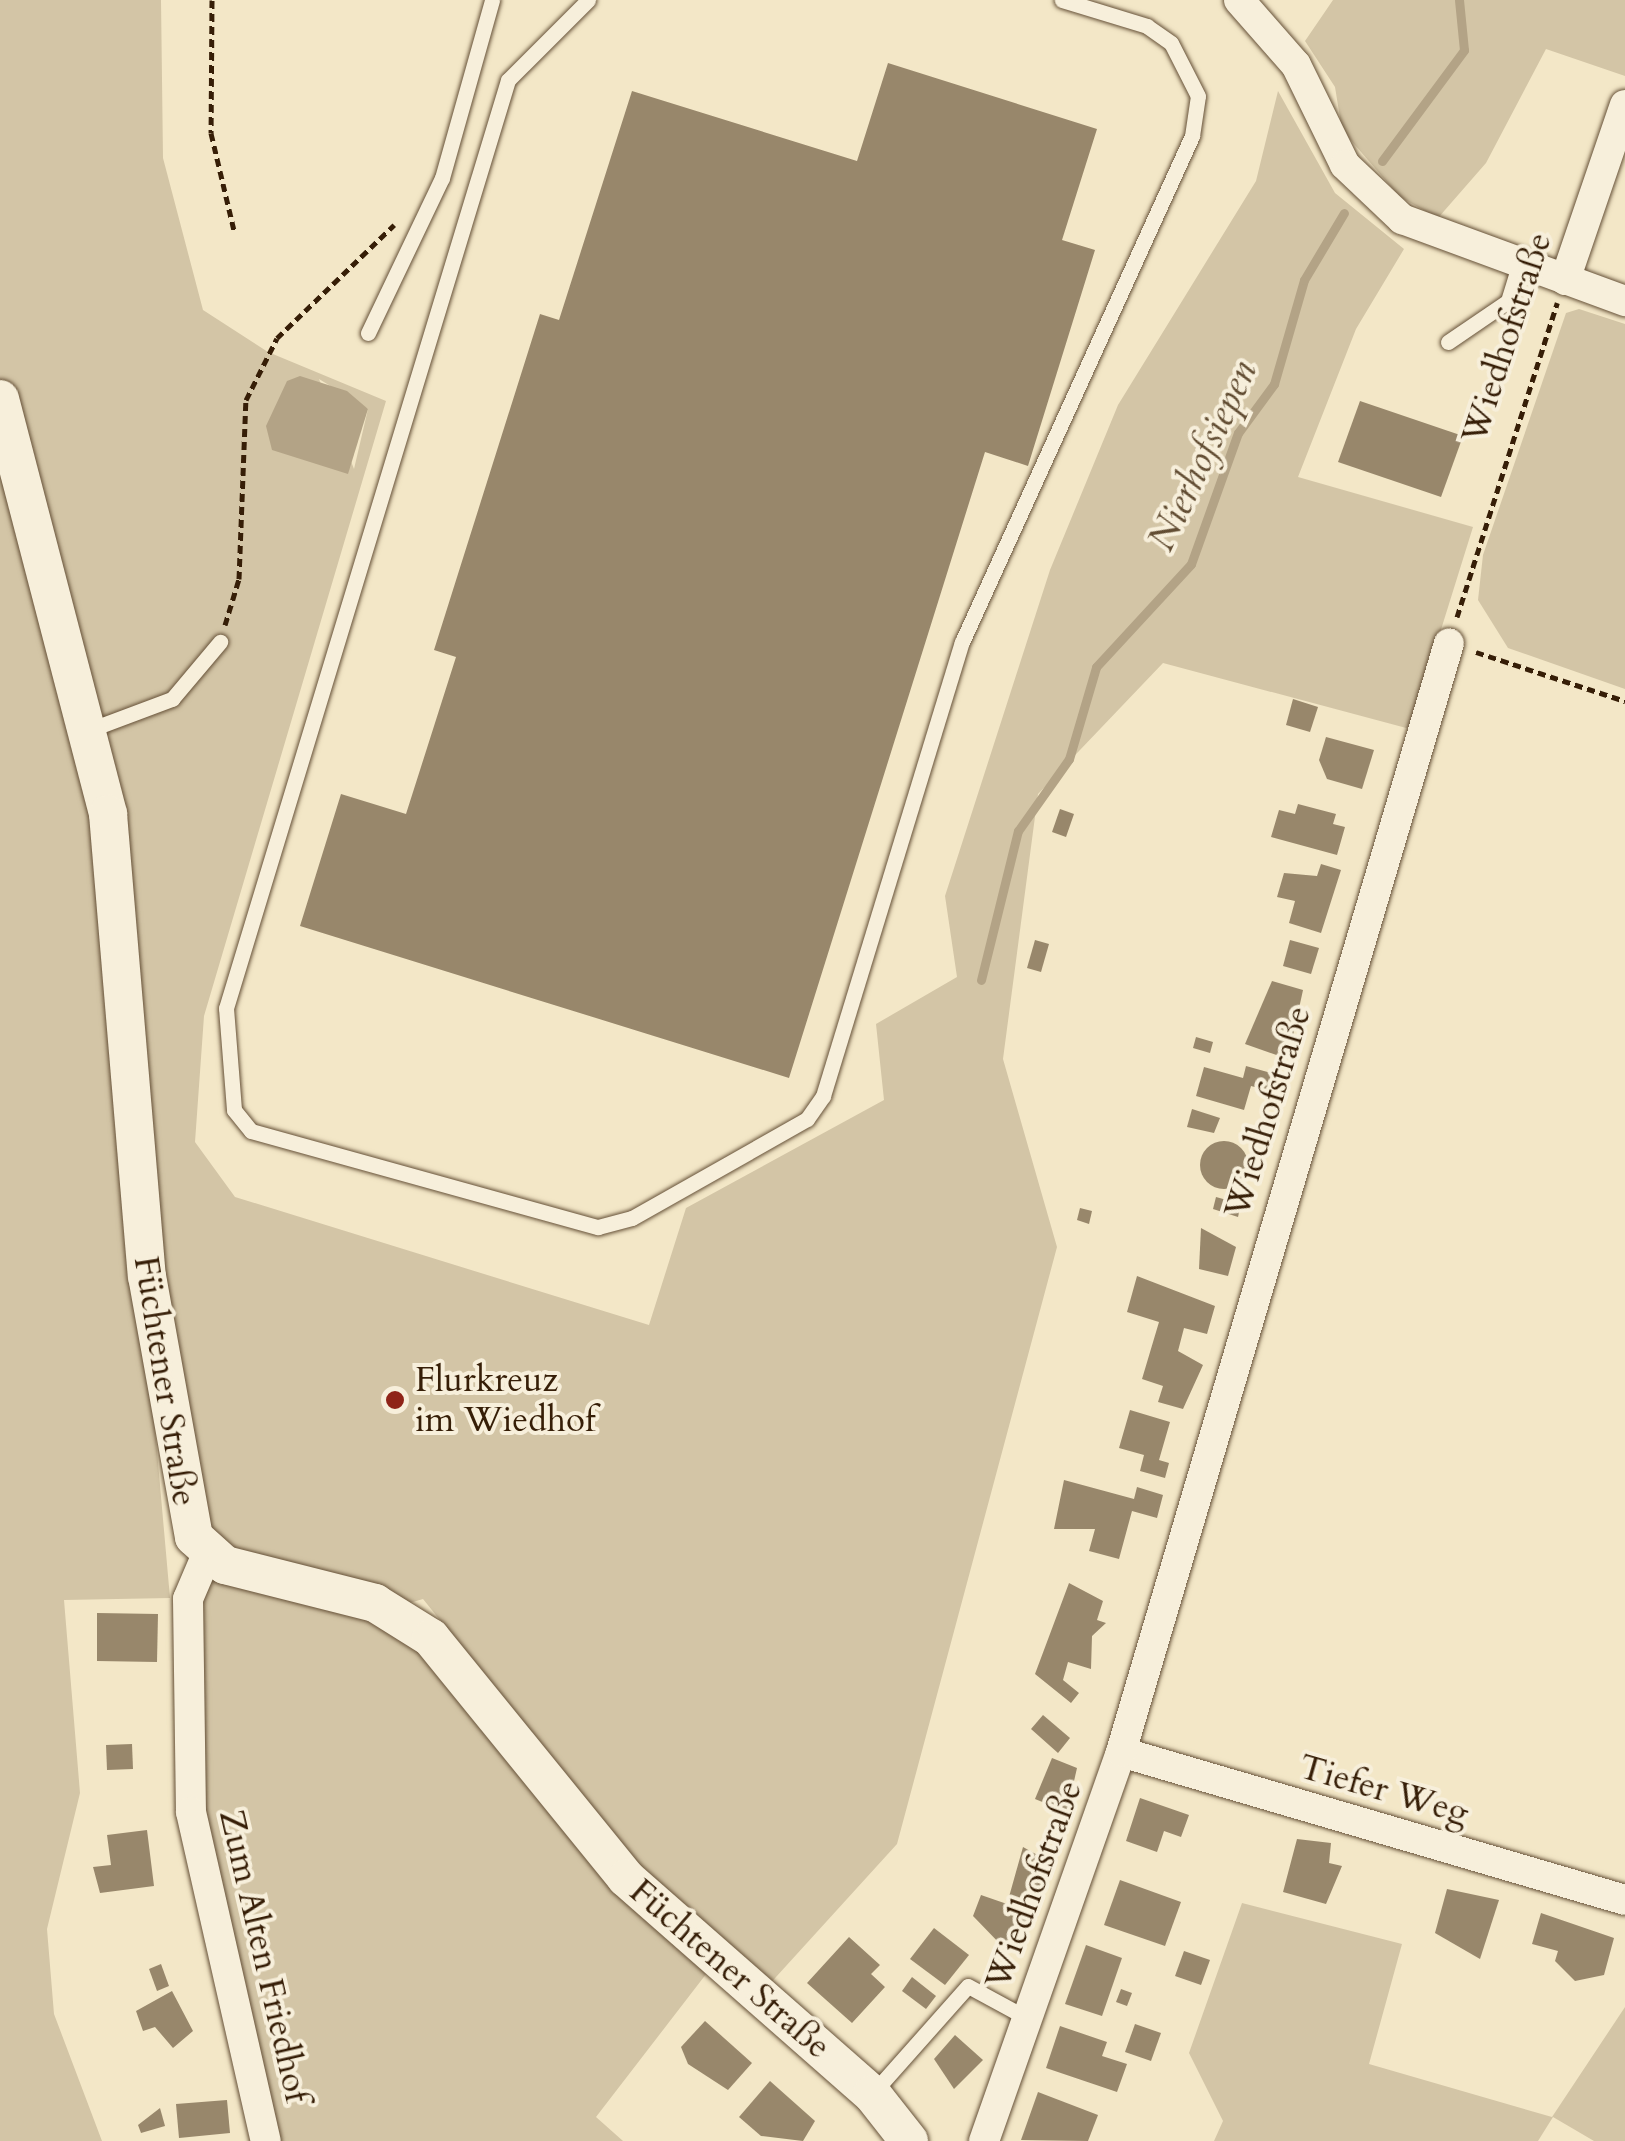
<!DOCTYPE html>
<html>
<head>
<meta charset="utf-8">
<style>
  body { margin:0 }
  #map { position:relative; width:1625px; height:2141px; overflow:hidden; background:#f3e7c7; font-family:Cardo,serif }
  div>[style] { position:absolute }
  .green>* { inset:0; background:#d3c5a6 }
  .water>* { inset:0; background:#b3a386 }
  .stream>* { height:9px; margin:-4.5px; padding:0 4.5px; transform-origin:4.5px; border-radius:4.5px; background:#b3a386 }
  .building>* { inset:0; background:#98876b }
  .round { border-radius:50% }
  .path>* { height:5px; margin-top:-2.5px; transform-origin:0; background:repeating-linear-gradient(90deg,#361e07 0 8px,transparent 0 13px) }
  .roads { filter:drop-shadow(0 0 2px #655037) drop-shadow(0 0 2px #655037) }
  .service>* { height:15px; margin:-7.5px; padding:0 7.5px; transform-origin:7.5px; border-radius:7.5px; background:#f7efdb }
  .minor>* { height:30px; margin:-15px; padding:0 15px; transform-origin:15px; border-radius:15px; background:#f7efdb }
  .tertiary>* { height:38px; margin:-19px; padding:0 19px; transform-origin:19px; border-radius:19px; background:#f7efdb }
  .dots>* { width:28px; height:28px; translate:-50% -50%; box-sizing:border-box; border:5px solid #f7efdb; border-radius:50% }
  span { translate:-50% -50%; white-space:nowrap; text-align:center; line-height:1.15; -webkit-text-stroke:8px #f7efdb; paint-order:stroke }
  .street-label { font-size:35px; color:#361e07 }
  .poi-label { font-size:35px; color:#361e07 }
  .left { translate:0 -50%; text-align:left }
  .water-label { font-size:38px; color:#624d33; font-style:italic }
</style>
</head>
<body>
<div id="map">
  <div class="green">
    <i style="clip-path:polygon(evenodd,0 0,161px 0,163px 158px,203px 310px,268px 352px,386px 401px,204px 1016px,195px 1142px,235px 1197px,649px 1325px,686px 1208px,884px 1100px,876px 1024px,957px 977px,945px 896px,1050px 570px,1118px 405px,1256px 181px,1278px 91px,1335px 193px,1404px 249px,1356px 329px,1298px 477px,1473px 527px,1410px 729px,1163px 663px,1038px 794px,1003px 1059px,1057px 1247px,897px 1844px,766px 1988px,680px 1918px,423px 1599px,403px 1605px,242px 1561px,209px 1531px,149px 1361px,170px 1598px,64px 1600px,80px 1793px,47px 1929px,54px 2014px,102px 2141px,0 2141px,0 0,319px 379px,368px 409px,354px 469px,319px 379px)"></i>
    <i style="clip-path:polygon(1333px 0,1625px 0,1625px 76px,1546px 49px,1486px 163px,1438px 218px,1400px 197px,1342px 130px,1335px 87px,1305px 41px)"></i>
    <i style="clip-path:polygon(1579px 309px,1625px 324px,1625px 689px,1508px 648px,1478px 600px,1483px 555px,1566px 313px)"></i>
    <i style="clip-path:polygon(219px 1578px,352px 1611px,421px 1648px,710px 1969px,596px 2117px,623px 2141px,273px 2141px,197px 1804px,195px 1608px,206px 1583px)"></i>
    <i style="clip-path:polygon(1242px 1903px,1402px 1944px,1369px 2064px,1552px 2117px,1625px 2007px,1625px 2141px,1594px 2141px,1553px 2117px,1538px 2141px,1214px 2141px,1223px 2121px,1189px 2053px)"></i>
  </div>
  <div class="water">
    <i style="clip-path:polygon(300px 376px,347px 391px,368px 409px,348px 474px,272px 450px,266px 426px,287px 381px)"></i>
  </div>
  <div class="stream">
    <i style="left:1382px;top:161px;width:138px;rotate:-53.5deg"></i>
    <i style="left:1464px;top:50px;width:50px;rotate:-95.7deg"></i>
    <i style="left:981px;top:980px;width:154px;rotate:-76.1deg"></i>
    <i style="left:1018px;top:831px;width:88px;rotate:-54.7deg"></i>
    <i style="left:1069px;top:759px;width:96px;rotate:-73.6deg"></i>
    <i style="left:1096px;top:667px;width:140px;rotate:-47.3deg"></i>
    <i style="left:1191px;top:564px;width:139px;rotate:-70.3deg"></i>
    <i style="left:1238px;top:433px;width:61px;rotate:-53.7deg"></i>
    <i style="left:1274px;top:384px;width:108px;rotate:-73.9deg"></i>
    <i style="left:1304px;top:280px;width:78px;rotate:-59.2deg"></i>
  </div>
  <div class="building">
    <i style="clip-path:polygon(888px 63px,1097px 129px,1062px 240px,1095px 250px,1028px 466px,985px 452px,789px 1078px,300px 926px,341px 794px,406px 814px,456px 657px,434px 650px,540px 314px,559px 320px,632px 91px,857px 161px)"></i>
    <i style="clip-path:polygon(1360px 401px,1463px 436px,1441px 497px,1338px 462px)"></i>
    <i style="clip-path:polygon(1293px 699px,1318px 707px,1310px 732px,1286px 725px)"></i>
    <i style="clip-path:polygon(1326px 737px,1374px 750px,1362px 789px,1327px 779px,1319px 760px)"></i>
    <i style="clip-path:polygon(1298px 804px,1336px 814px,1333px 824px,1345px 827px,1337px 855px,1271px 837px,1279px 810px,1295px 814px)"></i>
    <i style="clip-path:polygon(1060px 809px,1074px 814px,1066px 837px,1052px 832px)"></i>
    <i style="clip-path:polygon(1321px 864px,1341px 870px,1321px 933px,1289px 923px,1295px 901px,1277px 897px,1284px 873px,1317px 876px)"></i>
    <i style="clip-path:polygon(1035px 940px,1049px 944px,1041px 972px,1027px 968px)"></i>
    <i style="clip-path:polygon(1290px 940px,1319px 948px,1311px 974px,1283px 966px)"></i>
    <i style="clip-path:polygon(1272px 981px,1303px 990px,1288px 1059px,1245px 1044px)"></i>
    <i style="clip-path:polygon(1196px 1037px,1213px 1042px,1210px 1053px,1193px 1048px)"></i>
    <i style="clip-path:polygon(1246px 1066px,1282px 1076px,1277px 1093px,1251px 1086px,1244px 1110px,1196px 1096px,1204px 1067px,1243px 1078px)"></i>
    <i style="clip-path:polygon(1192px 1109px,1220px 1118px,1214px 1133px,1187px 1127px)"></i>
    <i class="round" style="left:1200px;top:1141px;width:48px;height:48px"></i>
    <i style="clip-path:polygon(1216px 1197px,1241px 1204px,1238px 1217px,1213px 1209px)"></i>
    <i style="clip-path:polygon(1080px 1208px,1092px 1211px,1089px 1224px,1077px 1220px)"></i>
    <i style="clip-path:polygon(1201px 1228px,1236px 1247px,1228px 1276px,1199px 1269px)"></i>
    <i style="clip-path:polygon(1137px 1276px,1215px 1306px,1207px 1334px,1184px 1328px,1178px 1351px,1203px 1365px,1183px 1409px,1158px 1402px,1163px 1386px,1142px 1379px,1159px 1322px,1127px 1312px)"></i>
    <i style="clip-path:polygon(1130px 1410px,1170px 1422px,1159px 1460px,1169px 1463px,1165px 1478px,1140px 1471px,1144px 1455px,1119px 1448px)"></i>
    <i style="clip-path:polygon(1064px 1480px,1134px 1499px,1137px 1487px,1163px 1495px,1157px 1518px,1132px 1511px,1119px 1559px,1089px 1551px,1095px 1529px,1054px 1529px)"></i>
    <i style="clip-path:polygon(1069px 1583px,1103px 1601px,1097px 1620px,1106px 1623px,1092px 1636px,1091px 1669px,1068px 1662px,1063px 1680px,1079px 1693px,1071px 1703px,1035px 1674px)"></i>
    <i style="clip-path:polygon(97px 1613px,158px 1614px,157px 1662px,97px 1661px)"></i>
    <i style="clip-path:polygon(1043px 1715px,1070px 1738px,1058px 1753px,1031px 1729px)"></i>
    <i style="clip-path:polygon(132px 1744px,133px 1769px,107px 1770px,106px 1745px)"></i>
    <i style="clip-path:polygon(1052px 1758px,1077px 1768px,1067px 1812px,1035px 1799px)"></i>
    <i style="clip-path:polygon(1140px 1798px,1189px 1815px,1181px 1837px,1164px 1831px,1157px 1852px,1126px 1841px)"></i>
    <i style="clip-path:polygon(147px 1830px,154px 1886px,100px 1893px,93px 1867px,111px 1865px,107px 1835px)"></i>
    <i style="clip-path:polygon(1297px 1839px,1331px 1843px,1329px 1863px,1342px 1866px,1326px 1904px,1283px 1892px)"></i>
    <i style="clip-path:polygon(1023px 1847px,1052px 1863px,1021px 1948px,1004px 1948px,973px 1916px,981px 1895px,1007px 1904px)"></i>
    <i style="clip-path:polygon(1120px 1880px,1181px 1902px,1165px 1946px,1104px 1925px)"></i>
    <i style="clip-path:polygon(1447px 1889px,1499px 1900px,1480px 1959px,1435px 1933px)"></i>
    <i style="clip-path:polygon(1541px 1913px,1614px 1938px,1604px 1975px,1575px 1981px,1555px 1961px,1558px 1951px,1532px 1944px)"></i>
    <i style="clip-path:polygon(934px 1928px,969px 1955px,945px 1985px,910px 1959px)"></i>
    <i style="clip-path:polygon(849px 1937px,880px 1965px,871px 1974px,885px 1987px,852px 2023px,807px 1983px)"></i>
    <i style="clip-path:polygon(1086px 1945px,1122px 1958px,1102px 2016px,1065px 2004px)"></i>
    <i style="clip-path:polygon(1184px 1951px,1210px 1960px,1201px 1985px,1175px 1976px)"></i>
    <i style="clip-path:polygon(161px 1964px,169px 1986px,157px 1991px,149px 1969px)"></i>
    <i style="clip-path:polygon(912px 1977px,936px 1996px,926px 2009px,902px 1991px)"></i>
    <i style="clip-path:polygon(1121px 1989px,1132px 1993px,1127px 2006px,1116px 2002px)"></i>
    <i style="clip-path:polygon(172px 1991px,193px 2031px,173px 2048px,155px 2027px,143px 2031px,136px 2011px)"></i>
    <i style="clip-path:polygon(705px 2021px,752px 2063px,728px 2090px,688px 2064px,681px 2047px)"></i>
    <i style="clip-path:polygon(1135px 2024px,1161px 2033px,1151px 2061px,1125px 2052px)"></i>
    <i style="clip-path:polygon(1060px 2026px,1107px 2042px,1102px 2056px,1127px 2064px,1117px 2092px,1046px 2068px)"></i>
    <i style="clip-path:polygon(955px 2035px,983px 2060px,954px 2089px,934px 2059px)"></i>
    <i style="clip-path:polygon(770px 2081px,815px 2121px,803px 2141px,761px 2136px,739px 2117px)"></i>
    <i style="clip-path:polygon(1038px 2092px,1098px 2115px,1088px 2141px,1021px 2140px)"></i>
    <i style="clip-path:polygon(227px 2100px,230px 2133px,179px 2138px,176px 2104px)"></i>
    <i style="clip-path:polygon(160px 2108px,165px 2126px,141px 2133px,138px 2125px)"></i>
  </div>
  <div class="path">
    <i style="left:212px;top:0;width:133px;rotate:90.4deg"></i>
    <i style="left:211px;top:133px;width:100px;rotate:76.7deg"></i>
    <i style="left:1457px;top:617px;width:330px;rotate:-72.3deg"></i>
    <i style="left:225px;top:625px;width:48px;rotate:-73.1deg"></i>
    <i style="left:239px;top:579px;width:179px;rotate:-87.8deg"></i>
    <i style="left:246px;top:400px;width:69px;rotate:-63.4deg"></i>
    <i style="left:277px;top:338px;width:163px;rotate:-44deg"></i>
    <i style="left:1476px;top:652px;width:157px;rotate:18.2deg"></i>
  </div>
  <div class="roads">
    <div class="service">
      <i style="left:588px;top:0;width:113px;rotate:135deg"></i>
      <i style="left:508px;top:80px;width:970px;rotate:106.9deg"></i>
      <i style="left:226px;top:1008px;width:102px;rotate:85.5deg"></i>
      <i style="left:234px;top:1110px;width:27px;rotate:51deg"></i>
      <i style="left:251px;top:1131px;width:360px;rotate:15.5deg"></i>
      <i style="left:598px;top:1227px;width:35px;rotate:-15deg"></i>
      <i style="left:632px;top:1218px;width:201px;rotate:-29.5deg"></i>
      <i style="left:807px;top:1119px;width:28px;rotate:-55deg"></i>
      <i style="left:823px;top:1096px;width:475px;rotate:-73deg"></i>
      <i style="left:962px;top:642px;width:556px;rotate:-65.56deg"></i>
      <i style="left:1192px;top:136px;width:40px;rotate:-81.5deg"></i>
      <i style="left:1198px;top:96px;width:59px;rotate:-117deg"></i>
      <i style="left:1171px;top:43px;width:29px;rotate:-145deg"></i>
      <i style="left:1147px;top:26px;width:89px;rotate:-163deg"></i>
      <i style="left:368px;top:333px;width:172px;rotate:-64.5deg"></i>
      <i style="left:442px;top:178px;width:185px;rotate:-74.3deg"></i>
      <i style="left:1448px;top:342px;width:73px;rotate:-34.3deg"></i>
      <i style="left:1508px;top:301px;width:37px;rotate:-73deg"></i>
      <i style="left:89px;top:730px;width:89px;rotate:-20.5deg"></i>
      <i style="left:172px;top:699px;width:75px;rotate:-49.9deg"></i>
      <i style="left:872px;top:2094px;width:144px;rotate:-48.4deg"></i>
      <i style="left:968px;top:1986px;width:67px;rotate:28.5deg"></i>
    </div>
    <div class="minor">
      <i style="left:1239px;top:0;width:86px;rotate:48.8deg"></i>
      <i style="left:1296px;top:65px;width:111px;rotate:63.9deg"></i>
      <i style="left:1345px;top:165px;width:79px;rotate:43.5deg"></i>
      <i style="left:1402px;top:219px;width:238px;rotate:20.2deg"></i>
      <i style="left:1565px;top:280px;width:185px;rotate:-71.1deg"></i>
      <i style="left:208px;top:1552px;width:51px;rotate:113.1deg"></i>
      <i style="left:188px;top:1599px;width:213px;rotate:89.2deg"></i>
      <i style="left:191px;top:1812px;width:337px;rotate:77.2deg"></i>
      <i style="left:1121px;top:1752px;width:525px;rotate:16.36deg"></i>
      <i style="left:984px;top:2141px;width:412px;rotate:-70.6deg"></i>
      <i style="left:1121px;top:1752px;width:1156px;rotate:-73.52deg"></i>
    </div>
    <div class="tertiary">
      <i style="left:0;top:399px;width:429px;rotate:75.4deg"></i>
      <i style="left:108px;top:814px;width:464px;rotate:85.2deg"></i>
      <i style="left:147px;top:1276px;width:265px;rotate:79.8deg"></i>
      <i style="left:194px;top:1537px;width:42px;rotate:42.1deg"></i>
      <i style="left:225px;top:1565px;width:155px;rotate:14.2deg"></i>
      <i style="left:375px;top:1603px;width:66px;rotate:32deg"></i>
      <i style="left:431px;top:1638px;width:309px;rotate:50.9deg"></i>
      <i style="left:626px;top:1878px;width:327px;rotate:41.3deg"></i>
      <i style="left:872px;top:2094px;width:60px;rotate:51.8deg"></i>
    </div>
  </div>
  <div class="dots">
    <i style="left:395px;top:1400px;background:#8f2418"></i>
  </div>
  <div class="street-label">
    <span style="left:1507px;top:338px;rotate:-72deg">Wiedhofstraße</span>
    <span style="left:1268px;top:1112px;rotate:-73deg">Wiedhofstraße</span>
    <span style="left:165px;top:1381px;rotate:81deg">Füchtener Straße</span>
    <span style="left:1384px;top:1790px;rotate:16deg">Tiefer Weg</span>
    <span style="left:1034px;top:1885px;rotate:-70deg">Wiedhofstraße</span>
    <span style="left:264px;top:1956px;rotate:77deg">Zum Alten Friedhof</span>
    <span style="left:730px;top:1969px;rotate:41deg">Füchtener Straße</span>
  </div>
  <div class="poi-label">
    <span class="left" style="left:415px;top:1400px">Flurkreuz<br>im Wiedhof</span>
  </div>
  <div class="water-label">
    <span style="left:1203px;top:456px;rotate:-65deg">Nierhofsiepen</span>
  </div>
</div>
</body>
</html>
